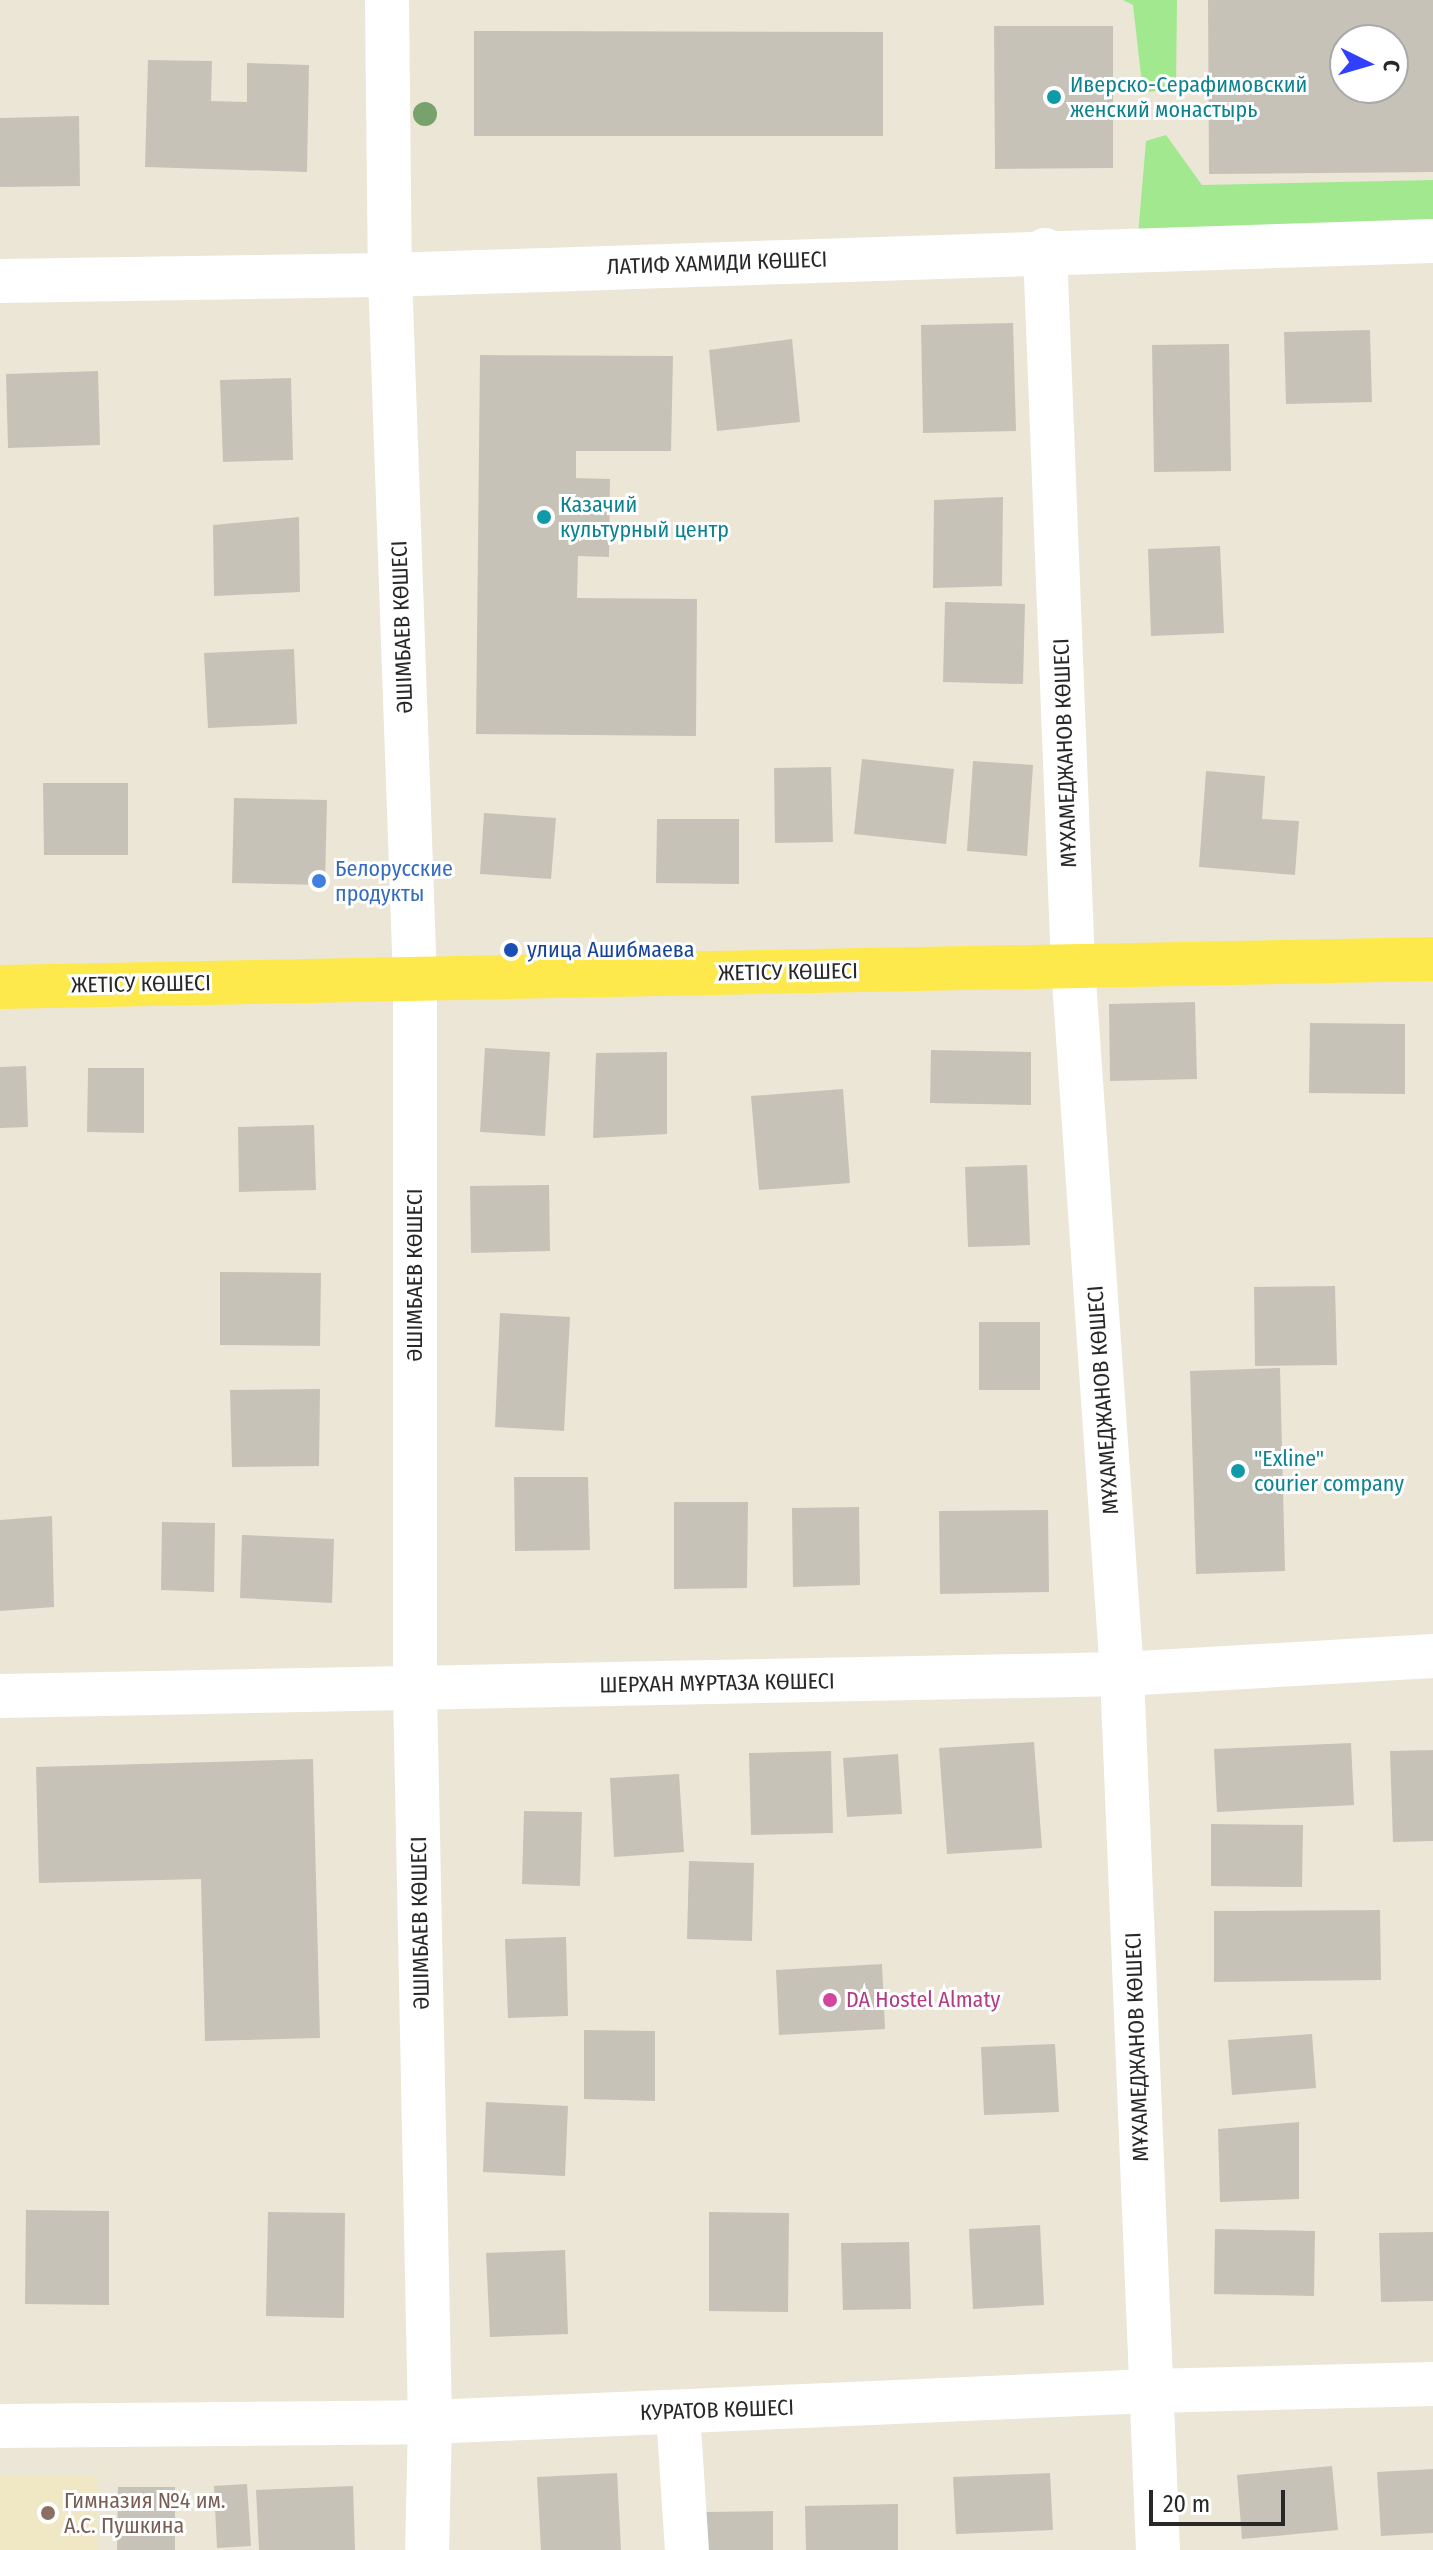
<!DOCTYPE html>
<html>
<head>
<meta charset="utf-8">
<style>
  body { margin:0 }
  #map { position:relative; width:1433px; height:2550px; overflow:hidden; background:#ece6d7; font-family:"Fira Sans Condensed",sans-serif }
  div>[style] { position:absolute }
  .education>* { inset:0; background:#f0e7c5 }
  .green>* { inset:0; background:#a2e88e }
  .building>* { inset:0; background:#c7c2b8 }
  .minor>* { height:44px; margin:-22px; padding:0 22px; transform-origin:22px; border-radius:22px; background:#fff }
  .major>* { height:44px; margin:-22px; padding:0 22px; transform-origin:22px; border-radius:22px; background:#fde94c }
  .trees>* { width:24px; height:24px; margin:-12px; border-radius:50%; background:#78a26b }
  .dots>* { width:22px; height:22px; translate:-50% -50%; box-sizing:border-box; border:4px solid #fff; border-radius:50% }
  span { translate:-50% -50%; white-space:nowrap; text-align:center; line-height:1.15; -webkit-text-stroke:6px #fff; paint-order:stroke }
  .culture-label { font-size:22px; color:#0d838f }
  .left { translate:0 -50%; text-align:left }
  .street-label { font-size:22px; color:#282828 }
  .shop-label { font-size:22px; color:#366cbe }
  .transit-label { font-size:22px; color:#164399 }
  .hotel-label { font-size:22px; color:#b23c85 }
  .education-label { font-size:22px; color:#785e54 }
  .north { position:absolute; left:1329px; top:24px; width:80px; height:80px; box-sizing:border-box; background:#fff; border:2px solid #a9a9a9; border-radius:50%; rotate:95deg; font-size:22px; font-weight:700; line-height:32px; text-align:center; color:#282828 }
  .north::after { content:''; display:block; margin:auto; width:28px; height:36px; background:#313fff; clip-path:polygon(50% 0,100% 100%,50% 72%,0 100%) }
  .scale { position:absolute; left:1149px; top:2490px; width:136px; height:36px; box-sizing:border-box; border:4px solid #282828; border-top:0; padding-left:10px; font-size:24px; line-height:28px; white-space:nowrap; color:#282828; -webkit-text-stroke:6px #fff; paint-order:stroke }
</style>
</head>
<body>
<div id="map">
  <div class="education">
    <i style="clip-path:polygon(0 2476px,97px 2476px,97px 2550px,0 2550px)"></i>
  </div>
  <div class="green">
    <i style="clip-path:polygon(1123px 0,1177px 0,1176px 88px,1143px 93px,1133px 5px)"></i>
    <i style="clip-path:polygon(1166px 135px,1202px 185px,1433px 180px,1433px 229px,1138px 235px,1146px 141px)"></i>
  </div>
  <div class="building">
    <i style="clip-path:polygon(evenodd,1208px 0,1433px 0,1433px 172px,1209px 174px,1208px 0,1345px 40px,1393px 40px,1393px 88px,1345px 88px,1345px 40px)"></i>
    <i style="clip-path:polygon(994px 26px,1113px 26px,1113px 168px,995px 169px)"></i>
    <i style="clip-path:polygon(474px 31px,883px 32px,883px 136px,474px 136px)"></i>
    <i style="clip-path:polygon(148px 60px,212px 61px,211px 101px,247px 102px,247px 63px,309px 65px,307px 172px,145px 167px)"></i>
    <i style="clip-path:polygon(79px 116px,80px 186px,0 187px,0 118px)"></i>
    <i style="clip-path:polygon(1013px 323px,1016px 431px,923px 433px,921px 325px)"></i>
    <i style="clip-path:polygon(1370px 330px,1372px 402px,1286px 404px,1284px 332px)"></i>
    <i style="clip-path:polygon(792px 339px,800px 422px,717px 431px,709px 350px)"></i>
    <i style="clip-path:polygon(1229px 344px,1231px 471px,1154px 472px,1152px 345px)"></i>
    <i style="clip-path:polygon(480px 355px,673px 356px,671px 451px,576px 451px,576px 478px,610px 479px,609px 557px,578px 556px,577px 598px,697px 599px,696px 736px,476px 734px)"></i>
    <i style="clip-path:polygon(98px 371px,100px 445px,8px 448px,6px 374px)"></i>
    <i style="clip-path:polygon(291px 378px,293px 460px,223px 462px,220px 380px)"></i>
    <i style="clip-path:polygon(1003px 497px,1002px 586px,933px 588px,934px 500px)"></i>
    <i style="clip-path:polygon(299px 517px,300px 592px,214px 596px,213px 525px)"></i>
    <i style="clip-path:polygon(1220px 546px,1224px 633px,1151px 636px,1148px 549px)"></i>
    <i style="clip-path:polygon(945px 602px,1025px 604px,1023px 684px,943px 682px)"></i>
    <i style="clip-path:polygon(294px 649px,297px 724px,208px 728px,204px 653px)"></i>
    <i style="clip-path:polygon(862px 759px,954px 769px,946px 844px,854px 834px)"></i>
    <i style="clip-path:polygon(973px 761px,1033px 765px,1027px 856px,967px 851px)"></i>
    <i style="clip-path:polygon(831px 767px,833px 842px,775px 843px,774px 768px)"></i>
    <i style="clip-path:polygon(1206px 771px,1265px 776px,1262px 819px,1299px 821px,1295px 875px,1199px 867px)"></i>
    <i style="clip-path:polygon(43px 783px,128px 783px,128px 855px,44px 855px)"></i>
    <i style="clip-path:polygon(234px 798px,327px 800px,325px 885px,232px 883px)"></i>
    <i style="clip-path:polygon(484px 813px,556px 818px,551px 879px,480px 874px)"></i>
    <i style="clip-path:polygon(657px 819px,739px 819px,739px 884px,656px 883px)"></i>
    <i style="clip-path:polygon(1195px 1002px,1197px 1079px,1110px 1081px,1109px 1004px)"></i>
    <i style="clip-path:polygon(1310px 1023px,1405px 1024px,1405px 1094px,1309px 1093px)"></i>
    <i style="clip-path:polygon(485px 1048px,550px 1052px,545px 1136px,480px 1132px)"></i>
    <i style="clip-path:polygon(931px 1050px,1031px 1052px,1031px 1105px,930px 1103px)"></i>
    <i style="clip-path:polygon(667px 1052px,667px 1134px,593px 1138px,596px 1053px)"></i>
    <i style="clip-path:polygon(26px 1066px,28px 1127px,0 1128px,0 1067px)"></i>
    <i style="clip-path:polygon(88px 1068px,144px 1068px,144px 1133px,87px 1132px)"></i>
    <i style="clip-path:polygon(843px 1089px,850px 1183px,759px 1190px,751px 1096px)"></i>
    <i style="clip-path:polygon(314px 1125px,316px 1190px,239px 1192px,238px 1127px)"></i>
    <i style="clip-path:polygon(1027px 1165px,1030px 1245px,968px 1247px,965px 1167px)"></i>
    <i style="clip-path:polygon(549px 1185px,550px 1251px,471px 1253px,470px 1186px)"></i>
    <i style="clip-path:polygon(220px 1272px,321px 1273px,320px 1346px,220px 1345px)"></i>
    <i style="clip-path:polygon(1335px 1286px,1337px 1365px,1255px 1366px,1254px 1287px)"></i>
    <i style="clip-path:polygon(500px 1313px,570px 1317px,564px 1431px,495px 1427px)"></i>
    <i style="clip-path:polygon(979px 1322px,1040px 1322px,1040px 1390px,979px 1390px)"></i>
    <i style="clip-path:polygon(1280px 1368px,1285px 1571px,1196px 1574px,1190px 1371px)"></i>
    <i style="clip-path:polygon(320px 1389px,319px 1466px,232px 1467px,230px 1390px)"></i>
    <i style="clip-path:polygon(514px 1477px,588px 1477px,590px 1550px,515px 1551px)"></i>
    <i style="clip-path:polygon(674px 1502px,748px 1502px,747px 1588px,674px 1589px)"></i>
    <i style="clip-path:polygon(859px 1507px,860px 1585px,793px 1587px,792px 1508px)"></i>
    <i style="clip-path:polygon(1048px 1510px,1049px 1592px,940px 1594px,939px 1511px)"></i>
    <i style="clip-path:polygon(52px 1516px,54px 1607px,0 1611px,0 1520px)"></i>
    <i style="clip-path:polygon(162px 1522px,215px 1523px,214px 1592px,161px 1590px)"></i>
    <i style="clip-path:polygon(242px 1535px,334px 1539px,332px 1603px,240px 1598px)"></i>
    <i style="clip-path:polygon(1034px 1742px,1042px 1848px,947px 1854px,939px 1748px)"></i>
    <i style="clip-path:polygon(1351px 1743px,1354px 1805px,1217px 1812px,1214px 1749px)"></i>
    <i style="clip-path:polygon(1433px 1750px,1433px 1841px,1393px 1842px,1390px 1751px)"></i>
    <i style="clip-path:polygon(831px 1751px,833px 1833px,751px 1835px,749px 1753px)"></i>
    <i style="clip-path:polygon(898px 1754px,902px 1814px,847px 1817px,843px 1758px)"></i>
    <i style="clip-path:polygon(313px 1759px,320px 2038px,205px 2041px,201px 1879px,39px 1883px,36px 1767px)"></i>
    <i style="clip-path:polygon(679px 1774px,684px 1852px,614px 1857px,610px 1778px)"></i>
    <i style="clip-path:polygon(524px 1811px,582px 1812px,580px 1886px,522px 1884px)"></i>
    <i style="clip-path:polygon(1211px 1824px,1303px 1825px,1302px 1887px,1211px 1886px)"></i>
    <i style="clip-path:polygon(689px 1861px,754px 1863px,752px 1941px,687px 1939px)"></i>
    <i style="clip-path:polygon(1380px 1910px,1381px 1980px,1214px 1982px,1214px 1911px)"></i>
    <i style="clip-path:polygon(566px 1937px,568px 2016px,508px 2018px,505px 1939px)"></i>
    <i style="clip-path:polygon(882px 1964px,885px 2029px,779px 2035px,776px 1970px)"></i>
    <i style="clip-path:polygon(584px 2030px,655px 2031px,655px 2101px,584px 2099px)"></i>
    <i style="clip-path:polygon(1312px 2034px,1316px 2088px,1232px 2095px,1228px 2040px)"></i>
    <i style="clip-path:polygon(1055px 2044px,1059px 2112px,984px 2115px,981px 2047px)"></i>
    <i style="clip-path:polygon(486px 2102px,568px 2106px,565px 2176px,483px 2172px)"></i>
    <i style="clip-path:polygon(1299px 2122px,1299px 2199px,1220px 2202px,1218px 2129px)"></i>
    <i style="clip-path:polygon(26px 2210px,109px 2211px,109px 2305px,25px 2304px)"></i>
    <i style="clip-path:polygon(268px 2212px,345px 2213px,344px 2318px,266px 2316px)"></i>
    <i style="clip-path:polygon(709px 2212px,789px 2213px,788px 2312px,709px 2311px)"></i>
    <i style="clip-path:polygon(1040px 2225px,1044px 2305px,973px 2309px,969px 2229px)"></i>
    <i style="clip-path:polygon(1215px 2229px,1315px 2231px,1314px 2296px,1214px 2294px)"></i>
    <i style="clip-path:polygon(1433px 2232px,1433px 2301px,1381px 2302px,1379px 2233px)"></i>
    <i style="clip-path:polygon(909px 2242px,911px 2309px,843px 2310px,841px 2243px)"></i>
    <i style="clip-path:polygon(565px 2250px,568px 2334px,490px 2337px,486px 2253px)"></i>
    <i style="clip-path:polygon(1332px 2466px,1338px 2530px,1242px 2539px,1237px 2475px)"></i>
    <i style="clip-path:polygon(1433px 2469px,1433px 2533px,1381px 2536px,1377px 2472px)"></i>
    <i style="clip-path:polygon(617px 2473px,621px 2550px,541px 2550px,537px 2477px)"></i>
    <i style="clip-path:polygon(1050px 2473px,1053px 2530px,956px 2534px,953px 2477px)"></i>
    <i style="clip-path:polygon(247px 2484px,251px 2546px,217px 2548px,214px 2486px)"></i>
    <i style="clip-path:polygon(353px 2486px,355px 2550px,259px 2550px,256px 2490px)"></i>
    <i style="clip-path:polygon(118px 2487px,175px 2487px,175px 2550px,117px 2550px)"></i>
    <i style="clip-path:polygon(898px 2504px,898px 2550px,806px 2550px,805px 2506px)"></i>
    <i style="clip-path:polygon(773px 2511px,773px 2550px,705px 2550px,705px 2512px)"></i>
  </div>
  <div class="minor">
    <i style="left:387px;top:0;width:275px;rotate:89.4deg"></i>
    <i style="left:390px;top:275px;width:704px;rotate:87.97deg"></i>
    <i style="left:415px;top:979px;width:710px;rotate:90deg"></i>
    <i style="left:415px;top:1689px;width:733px;rotate:88.83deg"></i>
    <i style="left:430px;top:2422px;width:128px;rotate:91.3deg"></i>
    <i style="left:1045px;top:250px;width:717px;rotate:87.76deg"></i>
    <i style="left:1073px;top:966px;width:710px;rotate:86.04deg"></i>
    <i style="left:1122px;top:1674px;width:877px;rotate:87.65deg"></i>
    <i style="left:0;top:281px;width:390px;rotate:-0.9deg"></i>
    <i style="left:390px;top:275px;width:1044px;rotate:-1.87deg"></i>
    <i style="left:0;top:1696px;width:1122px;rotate:-1.12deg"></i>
    <i style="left:1122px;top:1674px;width:312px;rotate:-3.3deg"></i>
    <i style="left:678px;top:2412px;width:138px;rotate:86.3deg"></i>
    <i style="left:0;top:2426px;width:430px;rotate:-0.5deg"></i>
    <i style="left:430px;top:2422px;width:722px;rotate:-2.46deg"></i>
    <i style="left:1151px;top:2391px;width:282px;rotate:-1.4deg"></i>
  </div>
  <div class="major">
    <i style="left:0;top:987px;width:1433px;rotate:-1.12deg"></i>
  </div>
  <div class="trees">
    <i style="left:425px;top:114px"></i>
  </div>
  <div class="dots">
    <i style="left:1054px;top:97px;background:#0f9aa8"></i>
    <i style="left:544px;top:517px;background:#0f9aa8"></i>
    <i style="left:319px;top:881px;background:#3f7fe0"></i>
    <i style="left:511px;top:950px;background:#1a4fb4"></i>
    <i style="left:1238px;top:1471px;background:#0f9aa8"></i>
    <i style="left:830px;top:2000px;background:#d1479c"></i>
    <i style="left:48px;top:2513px;background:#8d6e63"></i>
  </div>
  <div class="culture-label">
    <span class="left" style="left:1070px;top:97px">Иверско-Серафимовский<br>женский монастырь</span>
    <span class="left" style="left:560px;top:517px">Казачий<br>культурный центр</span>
    <span class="left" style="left:1254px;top:1471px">"Exline"<br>courier company</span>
  </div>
  <div class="street-label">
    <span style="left:717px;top:263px;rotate:-2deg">ЛАТИФ ХАМИДИ КӨШЕСІ</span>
    <span style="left:402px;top:627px;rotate:-92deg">ӘШІМБАЕВ КӨШЕСІ</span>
    <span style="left:1065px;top:753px;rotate:-92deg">МҰХАМЕДЖАНОВ КӨШЕСІ</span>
    <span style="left:788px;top:972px;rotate:-1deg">ЖЕТІСУ КӨШЕСІ</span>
    <span style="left:141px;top:984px;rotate:-1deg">ЖЕТІСУ КӨШЕСІ</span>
    <span style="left:415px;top:1275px;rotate:-90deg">ӘШІМБАЕВ КӨШЕСІ</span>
    <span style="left:1103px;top:1400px;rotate:-94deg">МҰХАМЕДЖАНОВ КӨШЕСІ</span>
    <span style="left:717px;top:1683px;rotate:-1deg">ШЕРХАН МҰРТАЗА КӨШЕСІ</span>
    <span style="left:420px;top:1923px;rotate:-91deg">ӘШІМБАЕВ КӨШЕСІ</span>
    <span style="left:1137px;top:2047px;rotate:-92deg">МҰХАМЕДЖАНОВ КӨШЕСІ</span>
    <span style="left:717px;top:2410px;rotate:-2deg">КУРАТОВ КӨШЕСІ</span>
  </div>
  <div class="shop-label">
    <span class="left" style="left:335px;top:881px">Белорусские<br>продукты</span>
  </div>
  <div class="transit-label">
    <span class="left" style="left:527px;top:950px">улица Ашибмаева</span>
  </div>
  <div class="hotel-label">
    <span class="left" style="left:846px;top:2000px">DA Hostel Almaty</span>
  </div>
  <div class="education-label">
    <span class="left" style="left:64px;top:2513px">Гимназия №4 им.<br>А.С. Пушкина</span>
  </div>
  <div class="north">С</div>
  <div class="scale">20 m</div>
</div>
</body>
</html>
